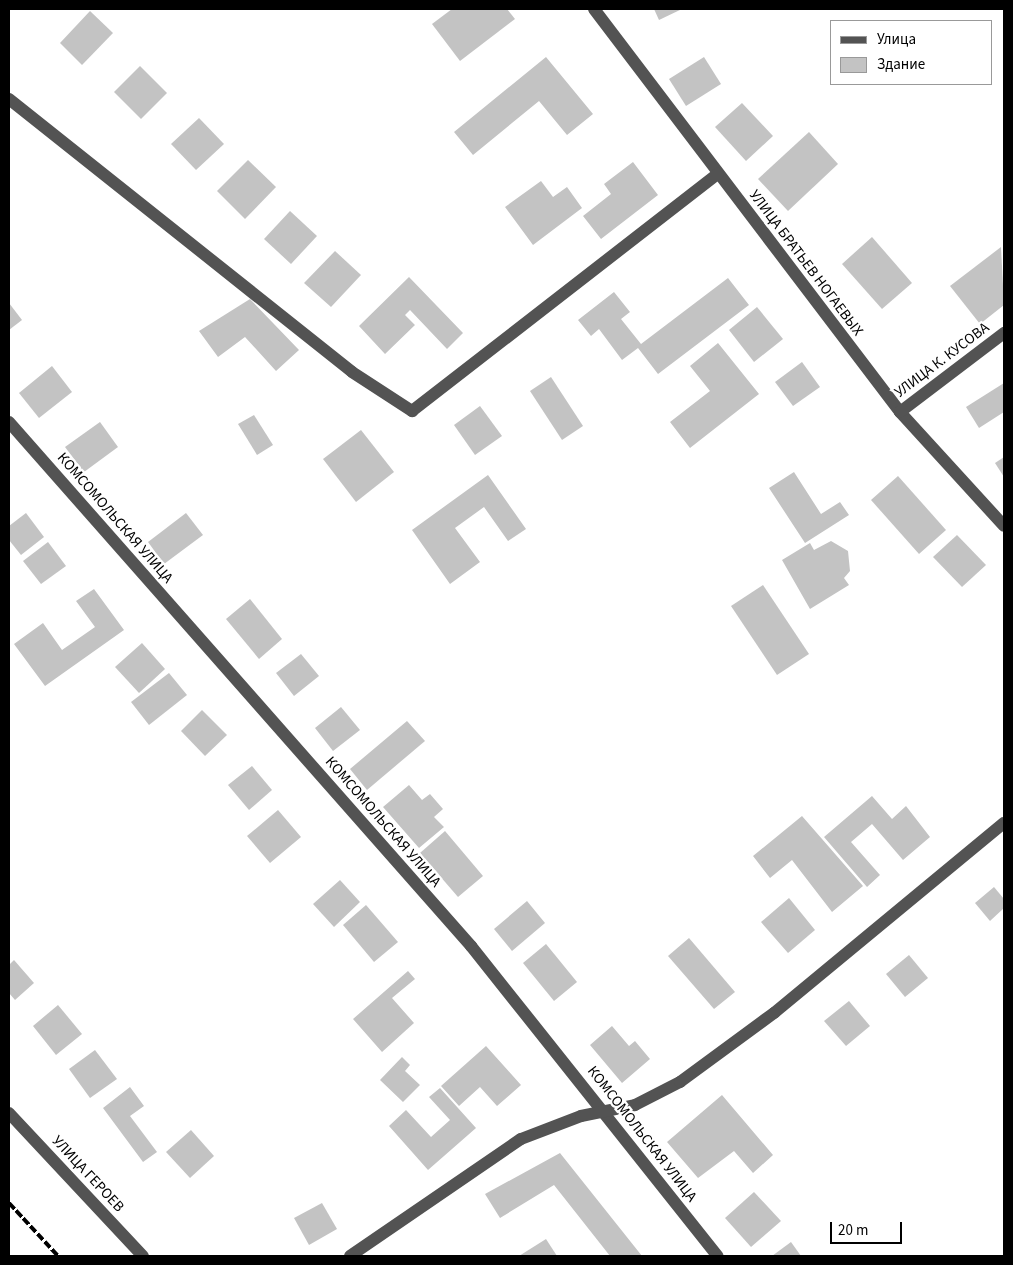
<!DOCTYPE html>
<html>
<head>
<meta charset="utf-8">
<style>
  body { margin:0 }
  #map { position:relative; width:1013px; height:1265px; overflow:hidden; background:#fff; font-family:"Source Sans 3",sans-serif }
  div>[style] { position:absolute }
  .building>* { inset:0; background:#c3c3c3 }
  .minor>* { height:12px; margin:-6px; padding:0 6px; transform-origin:6px; border-radius:6px; background:#535353 }
  .rail>* { height:4px; margin-top:-2px; transform-origin:0; background:repeating-linear-gradient(90deg,#000 0 8px,transparent 0 10.5px) }
  span { translate:-50% -50%; white-space:nowrap; text-align:center; line-height:1.15; -webkit-text-stroke:4.5px #fff; paint-order:stroke }
  .street-label { font-size:15px; color:#000 }
  .frame { position:absolute; inset:0; border:10px solid #000; pointer-events:none }
  .legend { position:absolute; left:830px; top:20px; width:162px; height:65px; box-sizing:border-box; background:#fff; border:1px solid #999; margin:0; padding:6px 9px; list-style:none; font-size:15px; color:#000 }
  .legend li { display:flex; align-items:center; gap:10px; height:25px }
  .legend b { width:25px; border:1px solid #999 }
  .scale { position:absolute; left:830px; top:1222px; width:72px; height:22px; box-sizing:border-box; border:2px solid #000; border-top:0; padding-left:6px; font-size:15px; line-height:18px; white-space:nowrap; color:#000; -webkit-text-stroke:4px #fff; paint-order:stroke }
</style>
</head>
<body>
<div id="map">
  <div class="building">
    <i style="clip-path:polygon(452px 9px,507px 9px,515px 19px,460px 61px,432px 24px)"></i>
    <i style="clip-path:polygon(654px 9px,682px 9px,659px 20px)"></i>
    <i style="clip-path:polygon(90px 11px,113px 33px,82px 65px,60px 43px)"></i>
    <i style="clip-path:polygon(546px 57px,593px 114px,567px 135px,539px 101px,473px 155px,454px 132px)"></i>
    <i style="clip-path:polygon(704px 57px,721px 84px,686px 106px,669px 79px)"></i>
    <i style="clip-path:polygon(140px 66px,167px 93px,141px 119px,114px 92px)"></i>
    <i style="clip-path:polygon(742px 103px,773px 136px,746px 161px,715px 127px)"></i>
    <i style="clip-path:polygon(199px 118px,224px 144px,196px 170px,171px 144px)"></i>
    <i style="clip-path:polygon(809px 132px,838px 164px,788px 211px,758px 179px)"></i>
    <i style="clip-path:polygon(248px 160px,276px 187px,245px 219px,217px 191px)"></i>
    <i style="clip-path:polygon(633px 162px,658px 195px,601px 239px,583px 216px,611px 194px,604px 184px)"></i>
    <i style="clip-path:polygon(541px 181px,553px 197px,567px 187px,582px 208px,533px 245px,505px 207px)"></i>
    <i style="clip-path:polygon(290px 211px,317px 236px,291px 264px,264px 239px)"></i>
    <i style="clip-path:polygon(872px 237px,912px 283px,882px 309px,842px 264px)"></i>
    <i style="clip-path:polygon(1001px 247px,1004px 305px,980px 324px,950px 286px)"></i>
    <i style="clip-path:polygon(335px 251px,361px 275px,331px 307px,304px 283px)"></i>
    <i style="clip-path:polygon(409px 277px,463px 333px,447px 349px,410px 310px,405px 315px,415px 325px,385px 354px,359px 326px)"></i>
    <i style="clip-path:polygon(728px 278px,749px 305px,658px 374px,638px 348px,622px 360px,599px 329px,591px 336px,578px 320px,614px 292px,630px 312px,621px 319px,641px 344px)"></i>
    <i style="clip-path:polygon(250px 299px,299px 350px,276px 371px,245px 337px,218px 357px,199px 331px)"></i>
    <i style="clip-path:polygon(9px 303px,22px 320px,9px 330px)"></i>
    <i style="clip-path:polygon(757px 307px,783px 339px,754px 362px,729px 330px)"></i>
    <i style="clip-path:polygon(718px 343px,759px 394px,690px 448px,670px 422px,710px 391px,690px 366px)"></i>
    <i style="clip-path:polygon(802px 362px,820px 387px,793px 406px,775px 382px)"></i>
    <i style="clip-path:polygon(52px 366px,72px 392px,39px 418px,19px 393px)"></i>
    <i style="clip-path:polygon(551px 377px,583px 426px,562px 440px,530px 391px)"></i>
    <i style="clip-path:polygon(1004px 383px,1004px 412px,979px 428px,966px 407px)"></i>
    <i style="clip-path:polygon(480px 406px,502px 436px,475px 455px,454px 425px)"></i>
    <i style="clip-path:polygon(254px 415px,273px 445px,257px 455px,238px 424px)"></i>
    <i style="clip-path:polygon(100px 422px,118px 447px,84px 472px,65px 447px)"></i>
    <i style="clip-path:polygon(361px 430px,394px 472px,356px 502px,323px 459px)"></i>
    <i style="clip-path:polygon(1004px 457px,1004px 477px,995px 463px)"></i>
    <i style="clip-path:polygon(794px 472px,821px 514px,840px 502px,849px 515px,805px 543px,769px 488px)"></i>
    <i style="clip-path:polygon(488px 475px,526px 529px,508px 541px,484px 507px,455px 528px,480px 562px,450px 584px,412px 530px)"></i>
    <i style="clip-path:polygon(898px 476px,946px 530px,919px 554px,871px 500px)"></i>
    <i style="clip-path:polygon(26px 513px,44px 537px,21px 555px,9px 540px,9px 526px)"></i>
    <i style="clip-path:polygon(186px 513px,203px 535px,164px 564px,148px 542px)"></i>
    <i style="clip-path:polygon(957px 535px,986px 565px,962px 587px,933px 557px)"></i>
    <i style="clip-path:polygon(831px 541px,848px 551px,850px 571px,844px 578px,849px 585px,810px 609px,782px 560px,810px 543px,814px 550px)"></i>
    <i style="clip-path:polygon(48px 542px,66px 566px,41px 584px,23px 561px)"></i>
    <i style="clip-path:polygon(763px 585px,809px 654px,777px 675px,731px 606px)"></i>
    <i style="clip-path:polygon(94px 589px,124px 630px,45px 686px,14px 644px,43px 623px,62px 650px,95px 627px,76px 601px)"></i>
    <i style="clip-path:polygon(250px 599px,282px 639px,259px 659px,226px 619px)"></i>
    <i style="clip-path:polygon(142px 643px,165px 669px,139px 693px,115px 667px)"></i>
    <i style="clip-path:polygon(301px 654px,319px 676px,294px 696px,276px 673px)"></i>
    <i style="clip-path:polygon(169px 673px,187px 695px,149px 725px,131px 702px)"></i>
    <i style="clip-path:polygon(341px 707px,360px 730px,333px 751px,315px 728px)"></i>
    <i style="clip-path:polygon(202px 710px,227px 735px,205px 756px,181px 731px)"></i>
    <i style="clip-path:polygon(407px 721px,425px 741px,367px 790px,350px 769px)"></i>
    <i style="clip-path:polygon(252px 766px,272px 790px,249px 810px,228px 785px)"></i>
    <i style="clip-path:polygon(409px 785px,422px 800px,430px 794px,443px 809px,434px 817px,444px 827px,419px 848px,383px 807px)"></i>
    <i style="clip-path:polygon(872px 796px,892px 819px,906px 806px,930px 837px,903px 860px,872px 824px,851px 842px,880px 875px,867px 887px,824px 837px)"></i>
    <i style="clip-path:polygon(278px 810px,301px 837px,270px 863px,247px 836px)"></i>
    <i style="clip-path:polygon(802px 816px,863px 886px,832px 912px,792px 860px,770px 878px,753px 856px)"></i>
    <i style="clip-path:polygon(445px 831px,483px 876px,458px 897px,420px 853px)"></i>
    <i style="clip-path:polygon(340px 880px,360px 902px,334px 927px,313px 904px)"></i>
    <i style="clip-path:polygon(994px 887px,1004px 899px,1004px 908px,990px 921px,975px 903px)"></i>
    <i style="clip-path:polygon(789px 898px,815px 930px,788px 953px,761px 922px)"></i>
    <i style="clip-path:polygon(527px 901px,545px 923px,512px 951px,494px 929px)"></i>
    <i style="clip-path:polygon(366px 905px,398px 942px,374px 962px,343px 925px)"></i>
    <i style="clip-path:polygon(689px 938px,735px 992px,714px 1009px,668px 956px)"></i>
    <i style="clip-path:polygon(546px 944px,577px 982px,554px 1001px,523px 963px)"></i>
    <i style="clip-path:polygon(909px 955px,928px 978px,905px 997px,886px 974px)"></i>
    <i style="clip-path:polygon(14px 960px,34px 983px,15px 1000px,9px 993px,9px 965px)"></i>
    <i style="clip-path:polygon(408px 971px,415px 979px,392px 998px,414px 1023px,382px 1052px,353px 1019px)"></i>
    <i style="clip-path:polygon(849px 1001px,870px 1026px,846px 1046px,824px 1021px)"></i>
    <i style="clip-path:polygon(58px 1005px,82px 1034px,56px 1055px,33px 1026px)"></i>
    <i style="clip-path:polygon(612px 1026px,629px 1046px,635px 1041px,650px 1059px,622px 1083px,590px 1045px)"></i>
    <i style="clip-path:polygon(486px 1046px,521px 1085px,497px 1106px,480px 1087px,459px 1106px,441px 1086px)"></i>
    <i style="clip-path:polygon(95px 1050px,117px 1079px,90px 1098px,69px 1069px)"></i>
    <i style="clip-path:polygon(402px 1057px,410px 1065px,405px 1071px,420px 1085px,403px 1102px,380px 1080px)"></i>
    <i style="clip-path:polygon(130px 1087px,144px 1106px,130px 1116px,157px 1152px,143px 1162px,103px 1108px)"></i>
    <i style="clip-path:polygon(440px 1088px,476px 1128px,428px 1170px,389px 1126px,406px 1110px,431px 1137px,450px 1120px,429px 1097px)"></i>
    <i style="clip-path:polygon(722px 1095px,773px 1155px,753px 1173px,734px 1151px,698px 1178px,667px 1142px)"></i>
    <i style="clip-path:polygon(191px 1130px,214px 1156px,190px 1178px,166px 1152px)"></i>
    <i style="clip-path:polygon(560px 1153px,642px 1256px,610px 1256px,554px 1185px,500px 1218px,485px 1194px)"></i>
    <i style="clip-path:polygon(754px 1192px,781px 1221px,751px 1247px,725px 1218px)"></i>
    <i style="clip-path:polygon(322px 1203px,337px 1229px,309px 1245px,294px 1218px)"></i>
    <i style="clip-path:polygon(546px 1239px,557px 1256px,519px 1256px)"></i>
    <i style="clip-path:polygon(791px 1242px,801px 1256px,772px 1256px)"></i>
  </div>
  <div class="minor">
    <i style="left:594px;top:9px;width:506px;rotate:52.79deg"></i>
    <i style="left:900px;top:412px;width:154px;rotate:47.6deg"></i>
    <i style="left:9px;top:99px;width:438px;rotate:38.5deg"></i>
    <i style="left:352px;top:372px;width:72px;rotate:33deg"></i>
    <i style="left:412px;top:411px;width:387px;rotate:-37.8deg"></i>
    <i style="left:900px;top:412px;width:131px;rotate:-37.2deg"></i>
    <i style="left:9px;top:422px;width:699px;rotate:48.6deg"></i>
    <i style="left:471px;top:946px;width:396px;rotate:51.5deg"></i>
    <i style="left:9px;top:1113px;width:196px;rotate:46.9deg"></i>
    <i style="left:350px;top:1256px;width:207px;rotate:-34.4deg"></i>
    <i style="left:521px;top:1139px;width:64px;rotate:-21deg"></i>
    <i style="left:581px;top:1116px;width:55px;rotate:-11.5deg"></i>
    <i style="left:635px;top:1105px;width:51px;rotate:-27.1deg"></i>
    <i style="left:680px;top:1082px;width:117px;rotate:-36.3deg"></i>
    <i style="left:774px;top:1013px;width:298px;rotate:-39.6deg"></i>
  </div>
  <div class="rail">
    <i style="left:9px;top:1203px;width:72px;rotate:47.2deg"></i>
    <i style="left:9px;top:1255px;width:1px;rotate:90deg"></i>
  </div>
  <div class="street-label">
    <span style="left:806px;top:263px;rotate:53deg">УЛИЦА БРАТЬЕВ НОГАЕВЫХ</span>
    <span style="left:942px;top:360px;rotate:-37deg">УЛИЦА К. КУСОВА</span>
    <span style="left:115px;top:518px;rotate:49deg">КОМСОМОЛЬСКАЯ УЛИЦА</span>
    <span style="left:383px;top:822px;rotate:49deg">КОМСОМОЛЬСКАЯ УЛИЦА</span>
    <span style="left:642px;top:1134px;rotate:52deg">КОМСОМОЛЬСКАЯ УЛИЦА</span>
    <span style="left:88px;top:1174px;rotate:47deg">УЛИЦА ГЕРОЕВ</span>
  </div>
  <div class="frame"></div>
  <ul class="legend">
  <li><b style="height:6px;background:#535353"></b>Улица</li>
  <li><b style="height:14px;background:#c3c3c3"></b>Здание</li>
  </ul>
  <div class="scale">20 m</div>
</div>
</body>
</html>
